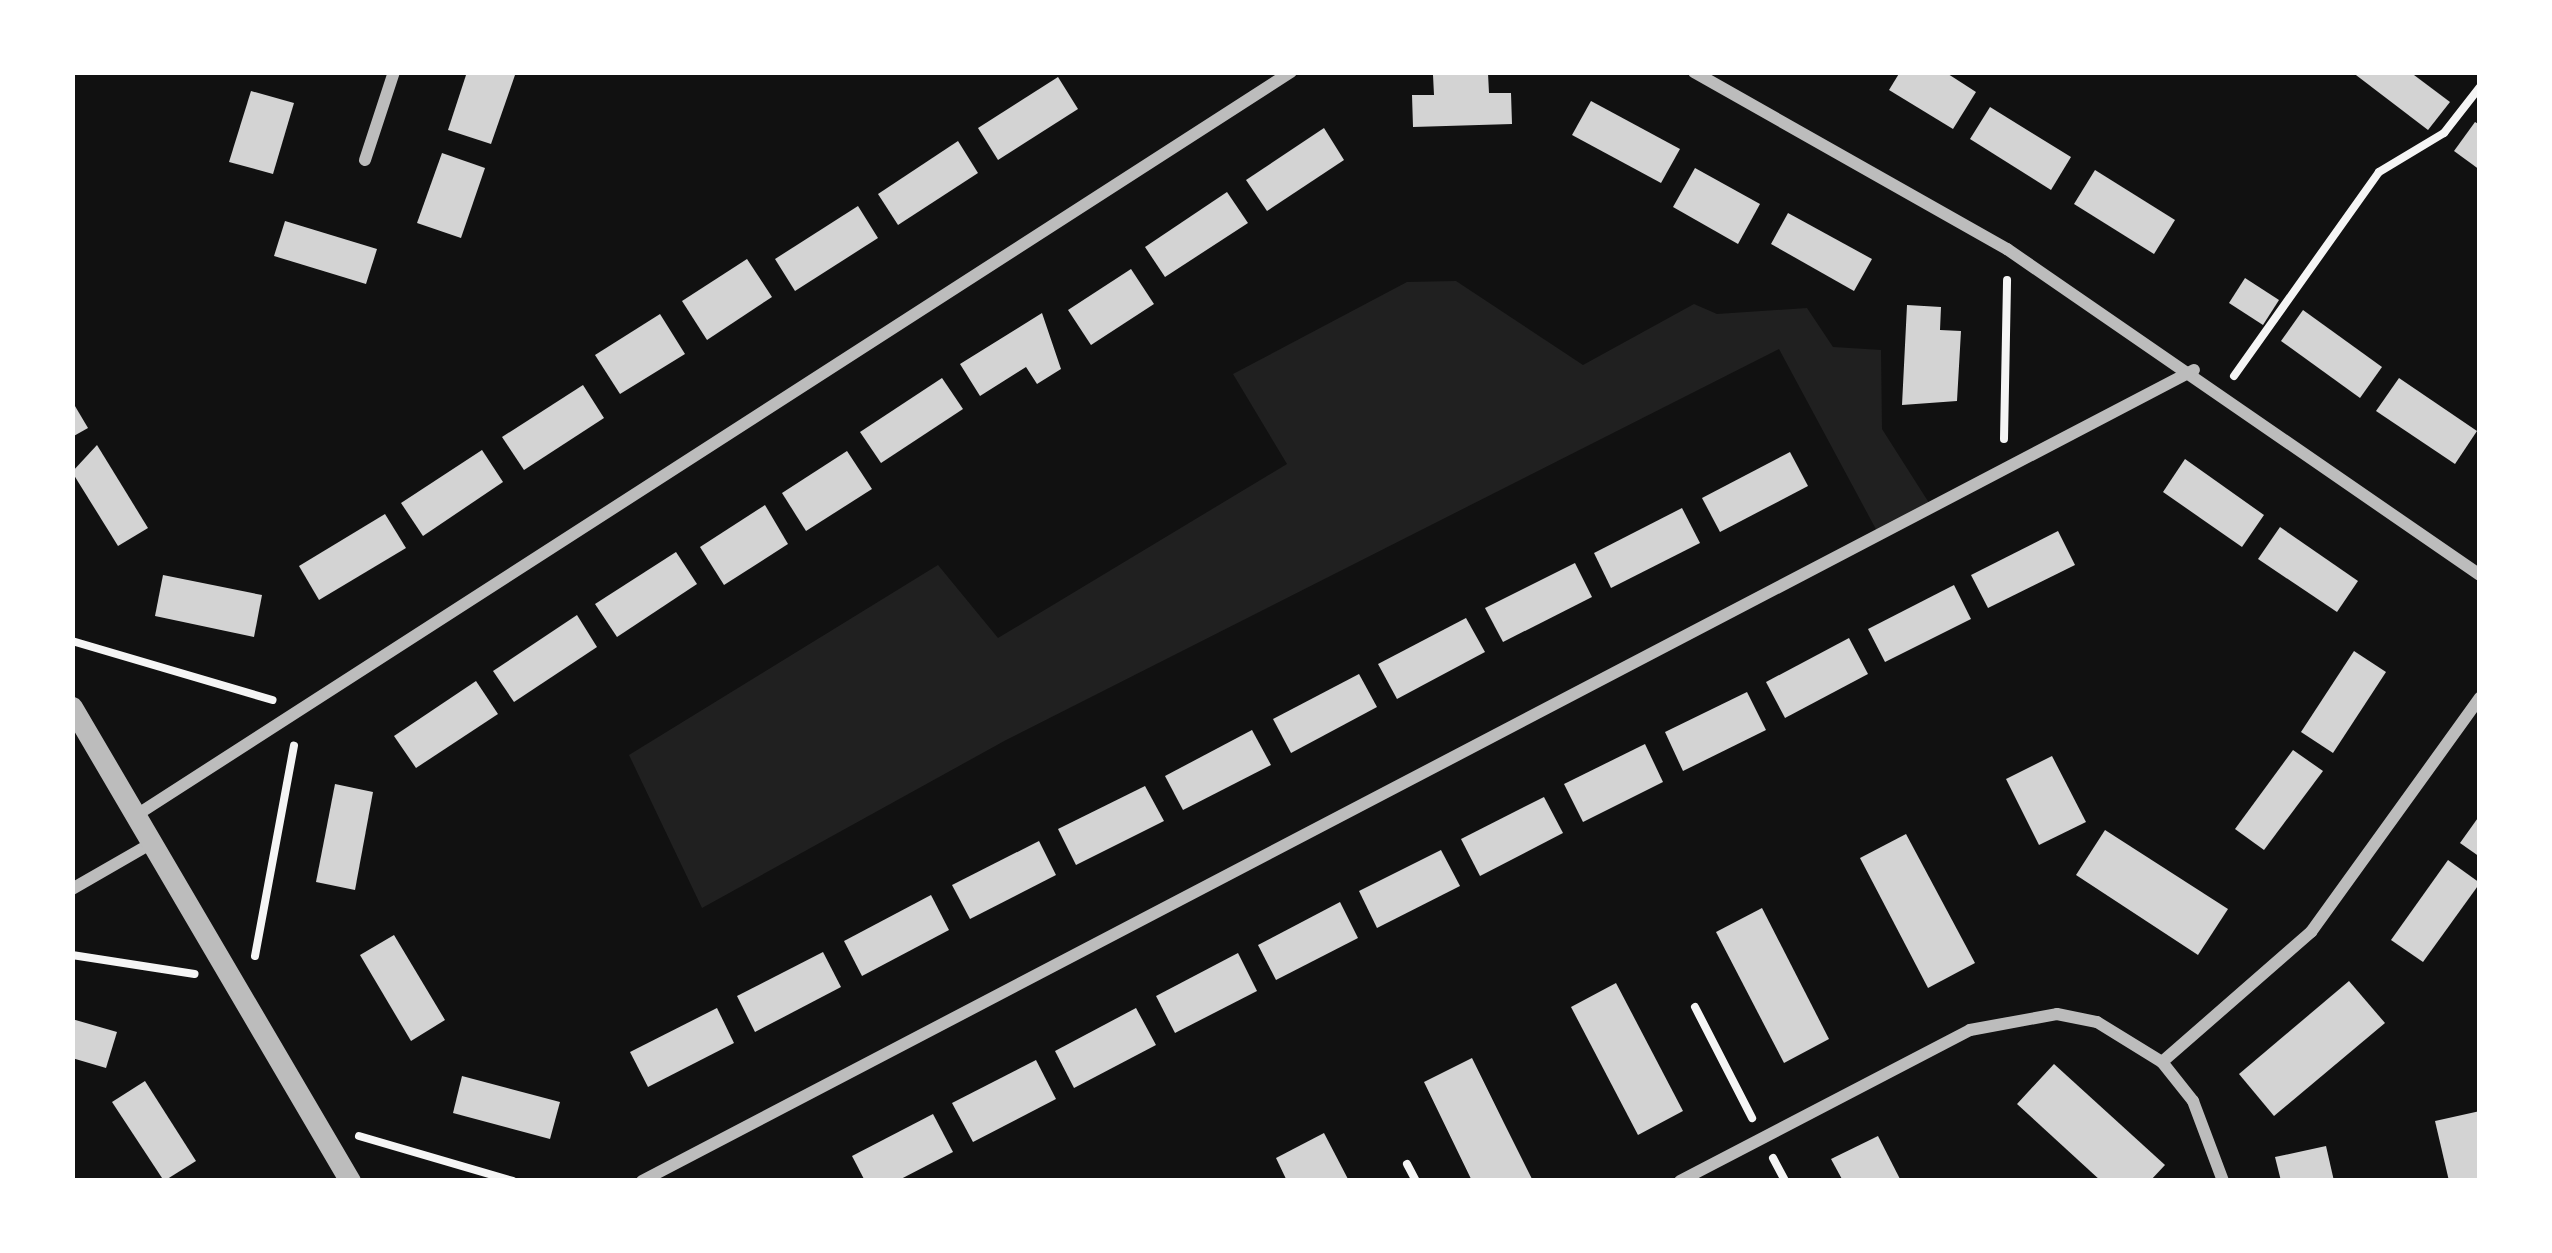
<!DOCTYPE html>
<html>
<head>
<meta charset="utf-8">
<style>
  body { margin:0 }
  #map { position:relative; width:2552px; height:1253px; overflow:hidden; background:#111; font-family:Arial,sans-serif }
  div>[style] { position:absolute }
  .green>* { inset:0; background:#202020 }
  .building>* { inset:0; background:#d3d3d3 }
  .path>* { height:8px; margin:-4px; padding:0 4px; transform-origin:4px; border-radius:4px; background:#f5f5f5 }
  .minor>* { height:12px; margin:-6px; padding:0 6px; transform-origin:6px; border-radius:6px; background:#bcbcbc }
  .tertiary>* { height:21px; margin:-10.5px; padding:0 10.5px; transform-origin:10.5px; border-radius:10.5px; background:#bcbcbc }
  span { translate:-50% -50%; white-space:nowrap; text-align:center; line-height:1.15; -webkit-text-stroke:12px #fff; paint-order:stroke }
  .frame { position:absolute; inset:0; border:75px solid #fff; pointer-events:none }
</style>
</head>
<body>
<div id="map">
  <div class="green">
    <i style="clip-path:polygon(1456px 281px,1583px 365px,1694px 304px,1717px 314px,1807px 308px,1833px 347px,1881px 350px,1882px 429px,1931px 506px,1878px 533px,1779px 349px,1006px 740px,702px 908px,629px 755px,938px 565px,998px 638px,1287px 464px,1233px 374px,1407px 282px)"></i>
  </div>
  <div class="building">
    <i style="clip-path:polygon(467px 72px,515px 75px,491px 144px,448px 130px)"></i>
    <i style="clip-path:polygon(1900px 72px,1945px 72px,1976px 92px,1953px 129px,1889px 90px)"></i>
    <i style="clip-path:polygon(2352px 72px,2410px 72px,2450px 102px,2428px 130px)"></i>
    <i style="clip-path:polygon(1488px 73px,1489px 93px,1511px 93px,1512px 124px,1413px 127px,1412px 95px,1434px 95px,1433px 75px)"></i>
    <i style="clip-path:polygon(1058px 77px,1078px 109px,998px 160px,978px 128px)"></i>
    <i style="clip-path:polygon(251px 91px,294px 103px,273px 174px,229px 162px)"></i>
    <i style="clip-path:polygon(1591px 101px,1680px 149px,1661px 183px,1572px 135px)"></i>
    <i style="clip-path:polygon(1990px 107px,2071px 157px,2051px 190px,1970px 139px)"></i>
    <i style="clip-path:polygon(2475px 122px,2480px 125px,2480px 170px,2454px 151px)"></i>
    <i style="clip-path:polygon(1324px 128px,1344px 160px,1267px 211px,1246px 180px)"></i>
    <i style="clip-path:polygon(958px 141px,978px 173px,898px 225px,878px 194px)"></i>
    <i style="clip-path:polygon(442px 153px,485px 168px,461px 238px,417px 223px)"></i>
    <i style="clip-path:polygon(1695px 168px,1760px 204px,1738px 244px,1673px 207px)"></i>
    <i style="clip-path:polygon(2095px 170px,2175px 220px,2154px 254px,2074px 204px)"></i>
    <i style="clip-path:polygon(1227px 192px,1248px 223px,1165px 277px,1145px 247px)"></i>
    <i style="clip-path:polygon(858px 206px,878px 238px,795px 291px,775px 259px)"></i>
    <i style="clip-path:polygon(1788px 213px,1872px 259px,1854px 291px,1771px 244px)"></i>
    <i style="clip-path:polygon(285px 221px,377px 249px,366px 284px,274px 256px)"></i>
    <i style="clip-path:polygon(747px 259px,772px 297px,707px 340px,682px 301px)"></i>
    <i style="clip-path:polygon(1131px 269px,1154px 304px,1091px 345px,1068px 310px)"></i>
    <i style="clip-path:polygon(2245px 278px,2279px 300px,2263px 325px,2229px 303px)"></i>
    <i style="clip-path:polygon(1907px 305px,1941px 307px,1940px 330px,1961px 331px,1957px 401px,1902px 405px)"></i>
    <i style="clip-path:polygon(2303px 310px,2382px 367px,2360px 398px,2281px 341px)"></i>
    <i style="clip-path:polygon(1042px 313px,1061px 369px,1037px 384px,1026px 367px,980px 396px,960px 364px)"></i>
    <i style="clip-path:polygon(660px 314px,685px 354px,620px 394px,595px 355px)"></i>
    <i style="clip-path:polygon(942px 378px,963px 409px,881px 463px,860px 432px)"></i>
    <i style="clip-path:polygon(2399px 378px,2477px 431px,2455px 464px,2376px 411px)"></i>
    <i style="clip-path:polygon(583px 385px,604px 418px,524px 470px,502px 437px)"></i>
    <i style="clip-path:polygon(72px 401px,88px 428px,72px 437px)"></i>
    <i style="clip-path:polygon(97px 445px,148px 528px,118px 546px,72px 472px)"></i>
    <i style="clip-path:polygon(482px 450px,503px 482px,423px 536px,401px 503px)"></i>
    <i style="clip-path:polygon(847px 451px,872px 489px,806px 531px,782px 493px)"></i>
    <i style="clip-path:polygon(1790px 452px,1808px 486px,1720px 532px,1702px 498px)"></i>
    <i style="clip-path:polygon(2185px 459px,2264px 515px,2242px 547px,2163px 492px)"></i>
    <i style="clip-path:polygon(765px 505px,788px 544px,724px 585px,700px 547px)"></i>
    <i style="clip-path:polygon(1682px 508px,1700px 543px,1611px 588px,1594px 553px)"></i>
    <i style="clip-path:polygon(385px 514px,406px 548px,319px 600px,299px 566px)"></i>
    <i style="clip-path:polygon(2280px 527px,2358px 581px,2337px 612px,2258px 559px)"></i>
    <i style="clip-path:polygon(2058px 531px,2075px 565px,1988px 608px,1971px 575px)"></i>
    <i style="clip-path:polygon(676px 552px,697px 584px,617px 637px,595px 604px)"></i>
    <i style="clip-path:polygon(1575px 563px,1592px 597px,1503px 642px,1485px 608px)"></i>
    <i style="clip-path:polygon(163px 575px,262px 595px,254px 637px,155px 616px)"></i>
    <i style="clip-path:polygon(1954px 585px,1971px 619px,1885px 662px,1868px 629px)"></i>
    <i style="clip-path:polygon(577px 615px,597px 647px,514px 702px,493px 671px)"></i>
    <i style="clip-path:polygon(1466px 618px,1485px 652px,1397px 699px,1378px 664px)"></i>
    <i style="clip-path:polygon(1849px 638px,1868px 674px,1785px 718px,1766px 682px)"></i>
    <i style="clip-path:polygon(2354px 651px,2386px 672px,2333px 753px,2301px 732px)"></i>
    <i style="clip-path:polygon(1359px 674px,1377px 707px,1291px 753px,1273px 719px)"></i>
    <i style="clip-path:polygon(476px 681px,498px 714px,416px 768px,394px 736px)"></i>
    <i style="clip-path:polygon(1747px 692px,1766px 730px,1683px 771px,1665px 732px)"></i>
    <i style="clip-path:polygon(1252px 730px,1271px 765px,1183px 810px,1165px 776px)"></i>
    <i style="clip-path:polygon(1645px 744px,1663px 782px,1583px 822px,1564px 784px)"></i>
    <i style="clip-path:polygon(2293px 750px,2323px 771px,2264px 850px,2235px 829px)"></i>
    <i style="clip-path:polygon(2052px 756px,2086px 822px,2039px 845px,2006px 779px)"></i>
    <i style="clip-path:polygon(335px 784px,373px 792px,355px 890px,316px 882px)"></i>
    <i style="clip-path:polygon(1145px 786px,1164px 821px,1076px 865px,1058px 829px)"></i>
    <i style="clip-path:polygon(1544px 797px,1563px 833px,1480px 876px,1461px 839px)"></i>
    <i style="clip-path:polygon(2480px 815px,2480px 857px,2460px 843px)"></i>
    <i style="clip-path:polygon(2105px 830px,2228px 909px,2198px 955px,2076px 875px)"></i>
    <i style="clip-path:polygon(1906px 834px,1975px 963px,1928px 988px,1860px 858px)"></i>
    <i style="clip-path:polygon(1039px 841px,1056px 875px,970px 919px,952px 885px)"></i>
    <i style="clip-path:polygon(1441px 850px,1460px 886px,1377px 928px,1359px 891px)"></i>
    <i style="clip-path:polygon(2448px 860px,2480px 883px,2423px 962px,2391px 940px)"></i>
    <i style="clip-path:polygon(931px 895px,949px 930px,862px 976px,844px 941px)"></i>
    <i style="clip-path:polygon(1340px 902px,1358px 938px,1276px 980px,1258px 945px)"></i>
    <i style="clip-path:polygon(1762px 908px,1829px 1039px,1784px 1063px,1716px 932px)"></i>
    <i style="clip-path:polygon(394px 935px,445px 1020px,411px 1041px,360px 955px)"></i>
    <i style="clip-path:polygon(823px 952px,841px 987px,755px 1032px,737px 996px)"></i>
    <i style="clip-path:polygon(1238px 953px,1257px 991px,1175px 1033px,1156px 996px)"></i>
    <i style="clip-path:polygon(2349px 981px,2385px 1023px,2274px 1116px,2239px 1074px)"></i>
    <i style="clip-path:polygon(1616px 983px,1683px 1111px,1638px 1135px,1571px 1007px)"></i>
    <i style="clip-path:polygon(717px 1008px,734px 1043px,648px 1087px,630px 1052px)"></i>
    <i style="clip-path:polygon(1136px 1008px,1156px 1045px,1074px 1088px,1055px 1051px)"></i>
    <i style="clip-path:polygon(72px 1019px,117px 1032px,106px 1068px,72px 1058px)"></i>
    <i style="clip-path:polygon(1472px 1058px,1504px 1123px,1533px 1181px,1472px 1181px,1424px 1082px)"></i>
    <i style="clip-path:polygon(1036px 1060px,1056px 1099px,973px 1142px,952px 1103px)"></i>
    <i style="clip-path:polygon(2054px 1064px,2165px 1165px,2150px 1181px,2101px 1181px,2017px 1104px)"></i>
    <i style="clip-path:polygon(462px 1076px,560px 1102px,550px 1139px,453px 1113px)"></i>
    <i style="clip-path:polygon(145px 1081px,196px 1161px,164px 1181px,112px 1102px)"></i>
    <i style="clip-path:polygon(2480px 1111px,2480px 1181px,2449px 1181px,2435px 1121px)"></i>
    <i style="clip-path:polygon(933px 1114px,953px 1152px,897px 1181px,865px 1181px,852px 1156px)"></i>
    <i style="clip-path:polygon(1324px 1133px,1349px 1181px,1287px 1181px,1276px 1158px)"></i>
    <i style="clip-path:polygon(1878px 1136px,1901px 1181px,1843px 1181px,1831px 1159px)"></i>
    <i style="clip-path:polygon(2326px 1146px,2334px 1181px,2281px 1181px,2275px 1157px)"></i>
  </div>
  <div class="path">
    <i style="left:2234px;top:376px;width:250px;rotate:-54.6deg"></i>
    <i style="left:2379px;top:172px;width:76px;rotate:-31deg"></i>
    <i style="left:2444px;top:133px;width:58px;rotate:-52deg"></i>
    <i style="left:2004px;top:439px;width:159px;rotate:-88.9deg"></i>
    <i style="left:72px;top:641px;width:209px;rotate:16.4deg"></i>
    <i style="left:72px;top:955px;width:124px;rotate:8.8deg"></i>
    <i style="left:255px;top:956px;width:214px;rotate:-79.5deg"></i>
    <i style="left:1695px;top:1007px;width:125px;rotate:62.8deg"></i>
    <i style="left:359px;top:1136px;width:160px;rotate:16.3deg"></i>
    <i style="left:1773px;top:1158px;width:26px;rotate:62deg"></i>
    <i style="left:1407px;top:1164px;width:19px;rotate:62deg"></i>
  </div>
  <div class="minor">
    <i style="left:1694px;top:72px;width:360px;rotate:29.5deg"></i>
    <i style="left:2007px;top:249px;width:574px;rotate:34.58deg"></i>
    <i style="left:365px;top:160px;width:93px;rotate:-71.8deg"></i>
    <i style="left:135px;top:816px;width:1375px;rotate:-32.77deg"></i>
    <i style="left:72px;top:889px;width:92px;rotate:-29.9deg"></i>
    <i style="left:2162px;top:1062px;width:198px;rotate:-41.1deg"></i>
    <i style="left:2311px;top:932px;width:289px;rotate:-54.2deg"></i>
    <i style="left:642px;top:1181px;width:1751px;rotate:-27.59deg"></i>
    <i style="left:1680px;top:1181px;width:327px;rotate:-27.5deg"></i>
    <i style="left:1970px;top:1030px;width:88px;rotate:-10.4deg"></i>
    <i style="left:2057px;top:1014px;width:41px;rotate:11.3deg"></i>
    <i style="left:2097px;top:1022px;width:76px;rotate:31.6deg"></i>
    <i style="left:2162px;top:1062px;width:50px;rotate:51.5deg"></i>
    <i style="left:2193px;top:1101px;width:85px;rotate:69.4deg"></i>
  </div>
  <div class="tertiary">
    <i style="left:72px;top:707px;width:550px;rotate:59.61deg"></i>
  </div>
  <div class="frame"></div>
</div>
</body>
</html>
